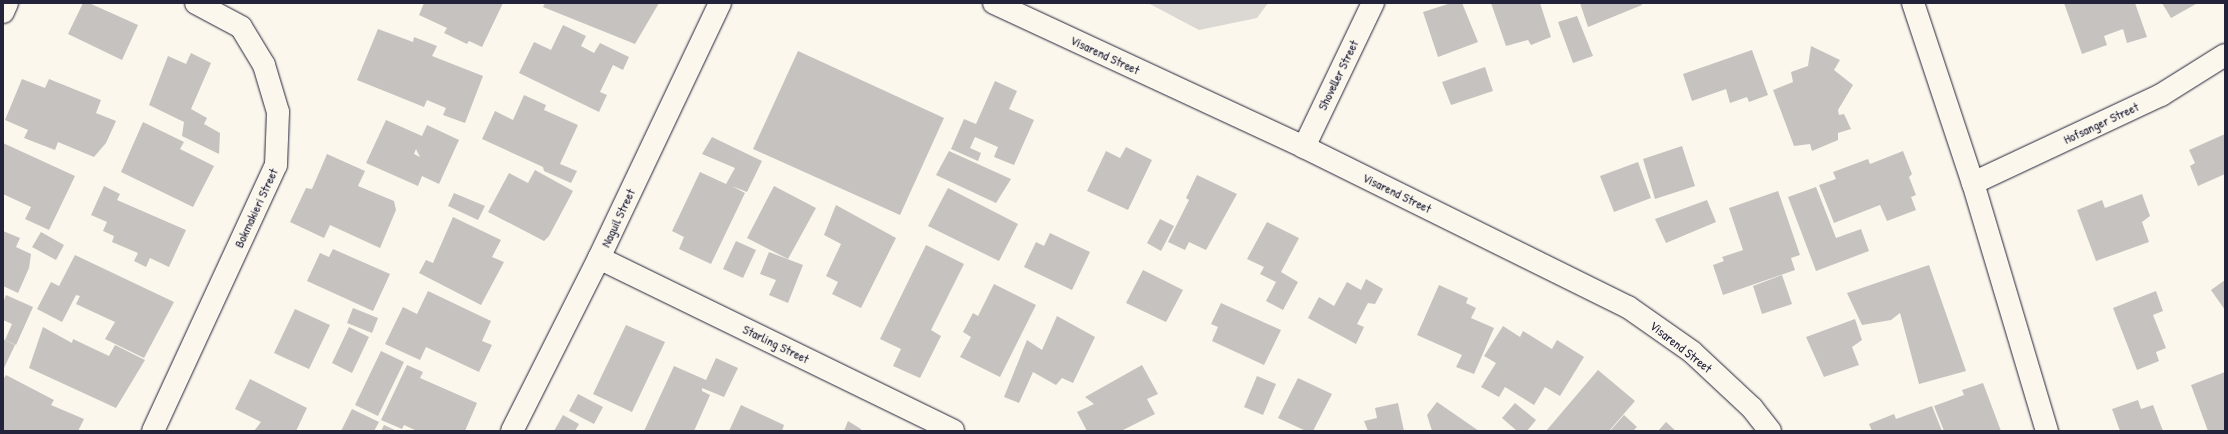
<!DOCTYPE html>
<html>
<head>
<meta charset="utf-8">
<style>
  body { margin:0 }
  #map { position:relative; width:2228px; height:434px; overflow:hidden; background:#fbf7ec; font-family:"Patrick Hand",sans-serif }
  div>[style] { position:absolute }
  .green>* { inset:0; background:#dbd8d3 }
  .building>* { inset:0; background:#c6c2c0 }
  .roads { filter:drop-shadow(0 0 1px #22223b) drop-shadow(0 0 1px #22223b) }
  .street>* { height:22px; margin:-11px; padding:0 11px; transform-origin:11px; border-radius:11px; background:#fbf7ec }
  span { translate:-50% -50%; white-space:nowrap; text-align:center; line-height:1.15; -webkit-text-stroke:4px #fbf7ec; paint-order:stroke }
  .street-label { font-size:13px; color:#22223b }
  .frame { position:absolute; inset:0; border:4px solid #22223b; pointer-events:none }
</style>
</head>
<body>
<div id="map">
  <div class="green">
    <i style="clip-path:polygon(1148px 3px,1268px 3px,1257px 18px,1199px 30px)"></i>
  </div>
  <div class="building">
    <i style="clip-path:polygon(83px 3px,89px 3px,138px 25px,122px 60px,68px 34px)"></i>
    <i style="clip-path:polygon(424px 3px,503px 3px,482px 47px,469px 41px,467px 44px,444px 33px,447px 28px,419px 15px)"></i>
    <i style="clip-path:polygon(545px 3px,659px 3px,635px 44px,543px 7px)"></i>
    <i style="clip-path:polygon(1451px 3px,1462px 3px,1478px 42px,1438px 57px,1423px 12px)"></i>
    <i style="clip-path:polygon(1491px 3px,1540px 3px,1551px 37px,1531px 45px,1528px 40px,1506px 46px)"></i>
    <i style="clip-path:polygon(1580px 3px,1641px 3px,1642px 5px,1588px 27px)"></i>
    <i style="clip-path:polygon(2064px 3px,2135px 3px,2147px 37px,2127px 43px,2123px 29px,2104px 36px,2107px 45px,2082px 54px)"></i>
    <i style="clip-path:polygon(2162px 3px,2195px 3px,2196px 4px,2171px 18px)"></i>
    <i style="clip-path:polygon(1577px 16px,1593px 56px,1573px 63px,1558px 22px)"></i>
    <i style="clip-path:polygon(563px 25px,586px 36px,581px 46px,594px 53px,600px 43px,629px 57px,623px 70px,613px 65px,600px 92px,607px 95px,599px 112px,519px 73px,534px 42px,551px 50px)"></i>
    <i style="clip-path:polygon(378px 29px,413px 42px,414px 37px,437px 46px,432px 56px,483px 76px,465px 123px,443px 115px,446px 108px,427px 100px,424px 107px,357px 80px)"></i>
    <i style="clip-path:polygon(1811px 46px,1840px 60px,1834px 70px,1853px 85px,1838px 110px,1839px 115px,1844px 114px,1851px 129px,1838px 133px,1838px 140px,1812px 151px,1810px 144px,1794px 146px,1773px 90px,1793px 82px,1791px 72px,1808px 66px)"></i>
    <i style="clip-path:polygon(1752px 50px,1768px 95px,1749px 102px,1747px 97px,1730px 103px,1726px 89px,1692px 101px,1683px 74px)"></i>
    <i style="clip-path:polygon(798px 51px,944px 118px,900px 215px,753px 149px)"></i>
    <i style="clip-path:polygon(191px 53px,211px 63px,191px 109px,207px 118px,204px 124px,220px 133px,219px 154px,182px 136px,184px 122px,149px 105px,168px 56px,186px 64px)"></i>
    <i style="clip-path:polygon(1485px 67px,1493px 91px,1451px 105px,1442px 82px)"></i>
    <i style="clip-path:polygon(22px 79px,45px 88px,49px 79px,101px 100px,96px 113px,116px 121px,106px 143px,94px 157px,58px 142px,55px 150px,24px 138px,28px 130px,5px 120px)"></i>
    <i style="clip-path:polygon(995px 81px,1017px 91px,1009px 109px,1034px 120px,1014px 165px,994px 157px,998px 147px,975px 137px,970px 148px,981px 153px,978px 161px,951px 149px,964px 119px,976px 124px)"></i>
    <i style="clip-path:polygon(524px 95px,546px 105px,544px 110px,578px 125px,560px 164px,577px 171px,571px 183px,544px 171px,543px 167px,482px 139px,495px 111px,513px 120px)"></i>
    <i style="clip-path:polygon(evenodd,386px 120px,422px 136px,427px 125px,459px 140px,439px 184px,422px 176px,418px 186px,366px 163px,386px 120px,416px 149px,420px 157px,414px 154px,416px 149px)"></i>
    <i style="clip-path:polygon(143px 122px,184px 142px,180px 149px,214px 166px,193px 207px,121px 172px)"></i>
    <i style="clip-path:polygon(2225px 134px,2225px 174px,2198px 186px,2190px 166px,2195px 163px,2189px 150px)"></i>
    <i style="clip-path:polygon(712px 137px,762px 161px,747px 192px,732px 186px,745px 193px,711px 264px,679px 249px,684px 237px,672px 231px,700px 172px,726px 184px,735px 168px,702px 154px)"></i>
    <i style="clip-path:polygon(3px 143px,75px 176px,49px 230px,25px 219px,31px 207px,3px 194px)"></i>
    <i style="clip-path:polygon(1682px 146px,1695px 186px,1655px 199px,1643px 159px)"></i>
    <i style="clip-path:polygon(1126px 147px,1152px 160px,1128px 210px,1087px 191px,1106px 151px,1120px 158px)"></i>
    <i style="clip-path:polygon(949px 151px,1011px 179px,996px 203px,936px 175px)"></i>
    <i style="clip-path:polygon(1903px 151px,1912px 174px,1909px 177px,1916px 195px,1911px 197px,1916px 210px,1887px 221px,1880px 205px,1834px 223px,1819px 185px,1836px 179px,1833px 172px,1868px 159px,1870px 164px)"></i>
    <i style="clip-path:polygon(327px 154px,365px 171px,358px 186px,394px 201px,396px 210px,380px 248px,330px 225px,324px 238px,290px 222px,306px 188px,312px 189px)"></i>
    <i style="clip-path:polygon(1638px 162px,1651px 198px,1614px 212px,1600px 176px)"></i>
    <i style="clip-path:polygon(535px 170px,573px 191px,549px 236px,544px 241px,488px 212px,509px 173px,528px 183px)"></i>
    <i style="clip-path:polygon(1197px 175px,1237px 194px,1206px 250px,1189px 242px,1185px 250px,1168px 242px,1189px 200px,1186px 198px)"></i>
    <i style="clip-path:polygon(104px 186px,120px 194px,117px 200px,186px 230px,169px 267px,150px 258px,146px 267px,134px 261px,138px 253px,112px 242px,114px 236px,103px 231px,107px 222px,91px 215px)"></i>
    <i style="clip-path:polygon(774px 186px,816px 208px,788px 259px,747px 238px)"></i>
    <i style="clip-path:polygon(1816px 187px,1836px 238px,1861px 229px,1869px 251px,1816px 271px,1788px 197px)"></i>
    <i style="clip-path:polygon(948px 188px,1018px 224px,999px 261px,928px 226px)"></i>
    <i style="clip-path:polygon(1778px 191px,1800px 255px,1791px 258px,1795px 270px,1723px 295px,1713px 265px,1724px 261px,1722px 257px,1743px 250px,1729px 208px)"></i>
    <i style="clip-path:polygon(454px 193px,485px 206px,478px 220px,448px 206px)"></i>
    <i style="clip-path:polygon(2142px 194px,2150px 216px,2142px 222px,2149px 242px,2096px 261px,2077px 210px,2102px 200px,2105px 208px)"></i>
    <i style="clip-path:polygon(1707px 200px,1716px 222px,1666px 243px,1655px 219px)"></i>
    <i style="clip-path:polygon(836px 205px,896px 238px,861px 308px,832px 294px,838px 282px,826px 276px,841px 244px,824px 235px)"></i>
    <i style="clip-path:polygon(453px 217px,501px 240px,492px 257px,504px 262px,481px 305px,419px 273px,426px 260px,433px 263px)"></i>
    <i style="clip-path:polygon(1160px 219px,1174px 226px,1161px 251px,1147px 243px)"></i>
    <i style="clip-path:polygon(1267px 222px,1299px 238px,1281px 272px,1298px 282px,1283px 310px,1266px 301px,1276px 282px,1260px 274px,1264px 267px,1247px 259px)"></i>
    <i style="clip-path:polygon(3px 231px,20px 238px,16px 247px,31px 254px,29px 268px,18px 293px,3px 286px)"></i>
    <i style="clip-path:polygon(41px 232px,64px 245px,56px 260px,32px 247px)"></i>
    <i style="clip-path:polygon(1050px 233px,1090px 252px,1072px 290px,1024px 267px,1036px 242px,1044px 246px)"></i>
    <i style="clip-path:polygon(736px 241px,756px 250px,743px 278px,723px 269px)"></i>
    <i style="clip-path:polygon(926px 245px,964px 264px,931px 330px,941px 336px,920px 378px,893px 366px,901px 349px,880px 339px)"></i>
    <i style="clip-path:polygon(333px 249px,390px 274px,373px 311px,307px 281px,320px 253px,329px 257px)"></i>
    <i style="clip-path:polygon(769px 252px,803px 265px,788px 303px,769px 295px,776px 280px,760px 274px)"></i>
    <i style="clip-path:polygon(75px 255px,174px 302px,144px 358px,105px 339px,115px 322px,76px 304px,80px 296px,76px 295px,62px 322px,37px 309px,51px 282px,59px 286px)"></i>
    <i style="clip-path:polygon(1929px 265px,1966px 371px,1919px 384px,1900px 313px,1891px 320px,1862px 325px,1847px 293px)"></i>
    <i style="clip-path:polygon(1143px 270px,1183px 290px,1166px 322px,1126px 303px)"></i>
    <i style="clip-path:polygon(1782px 275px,1792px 304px,1762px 314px,1753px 286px)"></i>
    <i style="clip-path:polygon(1366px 279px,1383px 289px,1375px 304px,1368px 303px,1357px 324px,1364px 327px,1356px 344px,1308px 318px,1319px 297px,1334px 306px,1347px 282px,1361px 290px)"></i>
    <i style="clip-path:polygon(2225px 280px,2225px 310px,2211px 290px)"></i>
    <i style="clip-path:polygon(994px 284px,1036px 305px,1000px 377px,960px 357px,971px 337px,963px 332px,973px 313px,978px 316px)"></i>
    <i style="clip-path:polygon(1439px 285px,1468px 298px,1466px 303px,1476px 308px,1471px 318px,1494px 328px,1474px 374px,1456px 367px,1462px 355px,1417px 335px)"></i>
    <i style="clip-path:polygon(428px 291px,491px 321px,482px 341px,492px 345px,479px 372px,426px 347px,420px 360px,385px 344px,403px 307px,417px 314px)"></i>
    <i style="clip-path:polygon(2156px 291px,2163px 311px,2153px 315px,2166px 348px,2156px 352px,2159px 361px,2137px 370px,2113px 308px)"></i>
    <i style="clip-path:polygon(6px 295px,33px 307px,16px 345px,5px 340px,12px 324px,3px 320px,3px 303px)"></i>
    <i style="clip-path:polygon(1221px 303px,1281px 330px,1264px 365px,1212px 341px,1218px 327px,1211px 324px)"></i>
    <i style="clip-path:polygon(353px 308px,378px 318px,372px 333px,347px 323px)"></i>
    <i style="clip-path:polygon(295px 309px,330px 325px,309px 369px,274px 353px)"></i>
    <i style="clip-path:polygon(1057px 316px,1095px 337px,1073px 383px,1062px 378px,1056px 385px,1033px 372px,1019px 403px,1004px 397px,1027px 340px,1042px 350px)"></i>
    <i style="clip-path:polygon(1855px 319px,1862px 340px,1852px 347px,1859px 365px,1824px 377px,1806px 337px)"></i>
    <i style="clip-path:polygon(626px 325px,665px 342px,632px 412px,593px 394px)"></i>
    <i style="clip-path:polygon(1503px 326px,1520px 337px,1523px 331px,1552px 349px,1557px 340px,1584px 357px,1560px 396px,1545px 387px,1534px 405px,1505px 387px,1499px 397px,1481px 387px,1496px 363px,1484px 356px)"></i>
    <i style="clip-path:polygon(43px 327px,72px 343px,73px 339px,109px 356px,115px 345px,145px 360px,116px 408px,29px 368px)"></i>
    <i style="clip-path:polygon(349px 327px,369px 337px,352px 373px,332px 363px)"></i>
    <i style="clip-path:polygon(3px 339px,15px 345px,3px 370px)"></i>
    <i style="clip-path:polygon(381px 351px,404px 362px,378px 416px,355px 405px)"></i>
    <i style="clip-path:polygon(716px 358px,738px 368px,724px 397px,702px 388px,702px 391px,710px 395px,694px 431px,644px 431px,674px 366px,706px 380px)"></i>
    <i style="clip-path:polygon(407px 365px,423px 372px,420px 378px,477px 403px,465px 431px,417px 431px,404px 425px,402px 429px,381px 420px)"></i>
    <i style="clip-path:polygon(1142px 365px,1158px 394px,1147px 399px,1155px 414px,1121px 431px,1087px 431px,1077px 412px,1094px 404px,1085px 397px)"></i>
    <i style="clip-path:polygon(1598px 370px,1635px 401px,1609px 431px,1546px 431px)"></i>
    <i style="clip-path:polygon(2225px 372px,2225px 431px,2208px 431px,2191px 385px)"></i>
    <i style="clip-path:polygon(6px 375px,54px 400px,51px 405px,84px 419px,78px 431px,3px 431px,3px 380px)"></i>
    <i style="clip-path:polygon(1257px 376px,1276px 384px,1263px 415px,1244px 407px)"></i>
    <i style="clip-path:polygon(1298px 378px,1332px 394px,1313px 431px,1306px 431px,1278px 418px)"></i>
    <i style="clip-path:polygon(250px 379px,307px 408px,296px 431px,254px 431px,261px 422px,235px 409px)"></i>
    <i style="clip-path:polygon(1983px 383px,2001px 431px,1944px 431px,1934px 406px,1964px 395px,1962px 390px)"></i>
    <i style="clip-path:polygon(578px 394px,603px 407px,594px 424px,569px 411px)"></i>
    <i style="clip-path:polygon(2138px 400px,2141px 409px,2153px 405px,2163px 431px,2120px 431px,2112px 409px)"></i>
    <i style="clip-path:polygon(1437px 402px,1479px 431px,1432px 431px,1427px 415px)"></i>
    <i style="clip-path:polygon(1398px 403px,1404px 431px,1368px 431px,1364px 421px,1377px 418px,1375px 408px)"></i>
    <i style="clip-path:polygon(1515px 403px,1536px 420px,1527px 431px,1517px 431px,1502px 418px)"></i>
    <i style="clip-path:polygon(741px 405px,784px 425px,782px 431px,729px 431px)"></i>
    <i style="clip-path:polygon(1932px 406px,1942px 431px,1872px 431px,1869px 424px,1894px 414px,1896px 419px)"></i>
    <i style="clip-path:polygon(352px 409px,379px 422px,374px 431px,341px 431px)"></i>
    <i style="clip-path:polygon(563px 415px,579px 424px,575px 431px,554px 431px)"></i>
    <i style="clip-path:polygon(1624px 415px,1637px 427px,1633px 431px,1610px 431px)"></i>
    <i style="clip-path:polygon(848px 421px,861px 429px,861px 431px,844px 431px)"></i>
    <i style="clip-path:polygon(1666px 422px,1676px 431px,1658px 431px)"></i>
    <i style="clip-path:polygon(384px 425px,397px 431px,381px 431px)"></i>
  </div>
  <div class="roads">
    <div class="street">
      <i style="left:994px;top:3px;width:342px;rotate:24.9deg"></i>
      <i style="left:1304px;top:147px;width:361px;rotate:26.3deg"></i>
      <i style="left:1628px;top:307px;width:78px;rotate:35.1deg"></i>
      <i style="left:1692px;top:352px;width:82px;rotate:43deg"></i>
      <i style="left:1752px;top:408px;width:29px;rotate:52deg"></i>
      <i style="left:1913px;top:3px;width:190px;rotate:71.6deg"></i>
      <i style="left:1973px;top:183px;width:259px;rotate:73.4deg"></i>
      <i style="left:3px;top:12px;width:10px;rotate:-66deg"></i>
      <i style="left:1304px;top:147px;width:160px;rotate:-64.4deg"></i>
      <i style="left:1973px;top:183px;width:208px;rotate:-25.1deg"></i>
      <i style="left:2161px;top:95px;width:75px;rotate:-32deg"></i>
      <i style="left:599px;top:258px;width:394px;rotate:26deg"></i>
      <i style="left:153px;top:431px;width:293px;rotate:-65.2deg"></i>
      <i style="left:276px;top:165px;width:53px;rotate:-87.8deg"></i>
      <i style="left:278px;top:112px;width:49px;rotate:-106.6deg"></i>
      <i style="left:264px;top:65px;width:44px;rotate:-121.2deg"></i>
      <i style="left:241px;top:27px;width:51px;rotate:-151.9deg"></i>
      <i style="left:512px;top:431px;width:194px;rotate:-63.3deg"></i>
      <i style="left:599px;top:258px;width:282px;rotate:-64.6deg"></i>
    </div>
  </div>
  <div class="street-label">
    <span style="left:1105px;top:55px;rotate:25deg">Visarend Street</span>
    <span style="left:1338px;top:75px;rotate:-64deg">Shoveller Street</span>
    <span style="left:2101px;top:123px;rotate:-25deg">Hofsanger Street</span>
    <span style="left:1397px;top:193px;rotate:26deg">Visarend Street</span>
    <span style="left:256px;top:208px;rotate:-65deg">Bokmakieri Street</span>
    <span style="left:618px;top:218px;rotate:-65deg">Naguil Street</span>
    <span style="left:776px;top:344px;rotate:26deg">Starling Street</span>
    <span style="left:1681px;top:347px;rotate:38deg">Visarend Street</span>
  </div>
  <div class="frame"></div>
</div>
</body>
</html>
